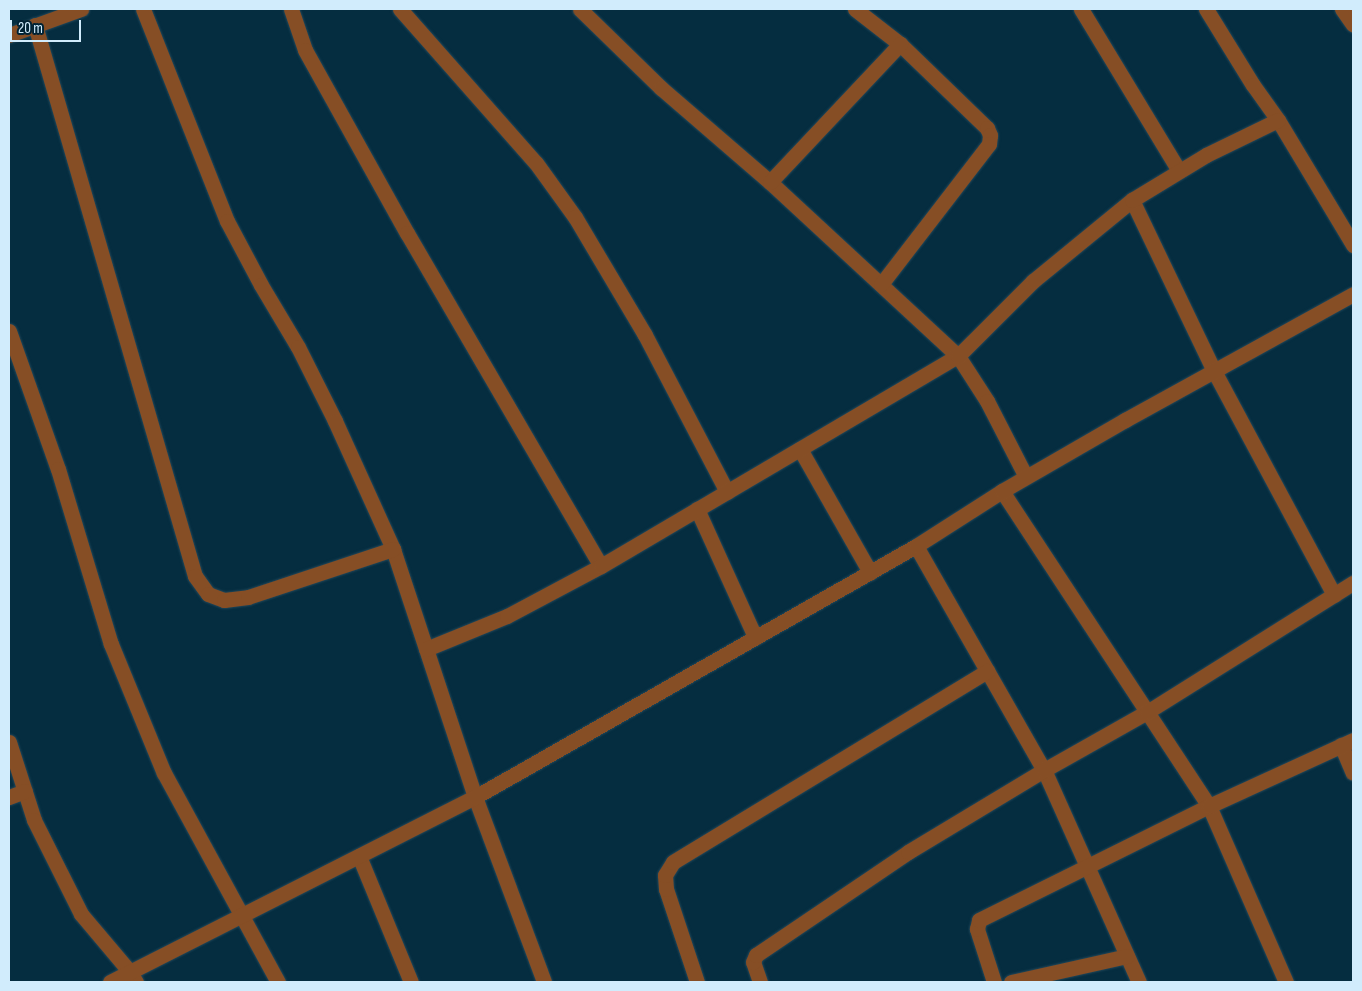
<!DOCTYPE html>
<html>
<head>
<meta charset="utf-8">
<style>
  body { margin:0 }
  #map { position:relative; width:1362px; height:991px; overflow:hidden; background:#052d40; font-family:"Sofia Sans Condensed",sans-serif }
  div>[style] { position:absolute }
  .roads { filter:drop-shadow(0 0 1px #22485a) drop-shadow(0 0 1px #22485a) }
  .minor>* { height:15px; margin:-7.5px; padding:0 7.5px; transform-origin:7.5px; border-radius:7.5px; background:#864e25 }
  span { translate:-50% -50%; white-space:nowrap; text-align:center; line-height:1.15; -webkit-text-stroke:4.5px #002335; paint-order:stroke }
  .frame { position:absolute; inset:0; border:10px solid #d1ecfc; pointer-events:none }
  .scale { position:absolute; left:10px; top:20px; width:71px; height:22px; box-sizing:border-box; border:2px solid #d1ecfc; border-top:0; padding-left:6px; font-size:15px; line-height:18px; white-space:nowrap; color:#d1ecfc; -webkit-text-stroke:4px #002335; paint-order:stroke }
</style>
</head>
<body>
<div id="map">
  <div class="roads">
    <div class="minor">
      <i style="left:143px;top:9px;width:228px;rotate:68.4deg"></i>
      <i style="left:227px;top:221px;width:72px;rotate:62deg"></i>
      <i style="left:261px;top:285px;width:72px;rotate:59.2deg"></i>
      <i style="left:298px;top:347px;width:83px;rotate:63.4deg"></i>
      <i style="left:335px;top:421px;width:141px;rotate:65.6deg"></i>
      <i style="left:393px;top:549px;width:261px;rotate:71.7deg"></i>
      <i style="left:475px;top:797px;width:197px;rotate:69.5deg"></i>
      <i style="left:291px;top:9px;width:43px;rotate:71.1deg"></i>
      <i style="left:305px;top:50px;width:210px;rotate:60.9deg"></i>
      <i style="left:407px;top:233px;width:385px;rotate:59.8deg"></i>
      <i style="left:400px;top:9px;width:205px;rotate:48.6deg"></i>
      <i style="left:536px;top:163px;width:67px;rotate:54.2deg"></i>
      <i style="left:575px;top:217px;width:137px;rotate:59.3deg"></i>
      <i style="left:645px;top:335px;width:177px;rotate:62.4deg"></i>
      <i style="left:580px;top:9px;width:113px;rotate:44.3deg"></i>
      <i style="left:661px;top:88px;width:144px;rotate:40.8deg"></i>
      <i style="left:770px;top:182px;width:256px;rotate:42.8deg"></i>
      <i style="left:958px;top:356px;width:54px;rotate:57.2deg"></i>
      <i style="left:987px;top:401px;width:85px;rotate:62.8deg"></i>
      <i style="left:855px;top:9px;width:57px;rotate:37.9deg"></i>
      <i style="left:900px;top:44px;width:121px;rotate:44deg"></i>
      <i style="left:987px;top:128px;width:8px;rotate:67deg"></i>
      <i style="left:990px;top:135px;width:9px;rotate:96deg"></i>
      <i style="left:989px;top:144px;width:177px;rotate:127.6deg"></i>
      <i style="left:1081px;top:9px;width:189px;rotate:58.8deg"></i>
      <i style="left:1206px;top:9px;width:89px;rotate:58.3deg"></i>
      <i style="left:1253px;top:85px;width:43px;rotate:54.5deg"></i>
      <i style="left:1278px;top:120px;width:146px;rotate:59deg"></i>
      <i style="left:1342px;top:9px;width:19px;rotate:55deg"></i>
      <i style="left:35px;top:25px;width:574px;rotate:73.81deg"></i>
      <i style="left:195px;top:576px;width:22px;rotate:54deg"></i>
      <i style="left:208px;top:594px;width:17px;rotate:21deg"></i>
      <i style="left:224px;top:600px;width:24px;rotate:-7deg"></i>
      <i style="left:248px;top:597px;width:153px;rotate:-18.3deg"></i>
      <i style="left:9px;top:35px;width:77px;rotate:-19.9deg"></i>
      <i style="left:770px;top:182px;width:190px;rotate:-46.7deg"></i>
      <i style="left:1132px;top:200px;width:190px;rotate:64.4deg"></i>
      <i style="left:1214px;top:371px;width:254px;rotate:61.8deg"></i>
      <i style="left:9px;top:331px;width:146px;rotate:70.5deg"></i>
      <i style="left:58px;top:469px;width:183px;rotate:73.2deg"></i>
      <i style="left:111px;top:644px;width:139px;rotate:67.7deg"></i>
      <i style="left:164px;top:773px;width:238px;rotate:61.4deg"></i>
      <i style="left:800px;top:449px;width:142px;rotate:60.4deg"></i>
      <i style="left:1002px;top:491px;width:377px;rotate:56.7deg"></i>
      <i style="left:1209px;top:806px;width:192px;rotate:66.4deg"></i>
      <i style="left:697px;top:509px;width:141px;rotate:65.6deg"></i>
      <i style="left:916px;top:546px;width:258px;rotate:60.3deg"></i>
      <i style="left:1044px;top:770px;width:232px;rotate:65.9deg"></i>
      <i style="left:426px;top:649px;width:87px;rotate:-22.2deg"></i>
      <i style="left:507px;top:616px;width:106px;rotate:-28deg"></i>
      <i style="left:601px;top:566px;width:414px;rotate:-30.5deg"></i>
      <i style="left:958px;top:356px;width:106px;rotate:-45deg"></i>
      <i style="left:1033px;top:281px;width:128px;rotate:-39.3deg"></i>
      <i style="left:1132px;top:200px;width:87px;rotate:-31.3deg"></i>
      <i style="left:1206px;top:155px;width:80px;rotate:-25.9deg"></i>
      <i style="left:9px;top:742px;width:82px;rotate:72.2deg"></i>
      <i style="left:34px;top:820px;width:105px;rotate:63.4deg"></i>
      <i style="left:81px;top:914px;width:76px;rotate:49.8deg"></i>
      <i style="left:130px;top:972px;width:12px;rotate:59deg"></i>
      <i style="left:1341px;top:745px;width:30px;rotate:67deg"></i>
      <i style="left:9px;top:797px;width:17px;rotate:-21deg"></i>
      <i style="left:359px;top:856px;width:136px;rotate:67.6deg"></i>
      <i style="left:110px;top:982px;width:409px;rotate:-26.9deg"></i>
      <i style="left:475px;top:797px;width:507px;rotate:-29.65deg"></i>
      <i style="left:916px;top:546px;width:102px;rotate:-32.6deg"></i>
      <i style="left:1002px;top:491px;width:142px;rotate:-30deg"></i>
      <i style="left:1125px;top:420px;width:260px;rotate:-28.9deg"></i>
      <i style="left:697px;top:982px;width:98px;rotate:-108.4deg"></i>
      <i style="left:666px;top:889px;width:14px;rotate:-94deg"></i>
      <i style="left:665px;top:875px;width:15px;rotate:-58deg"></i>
      <i style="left:673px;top:862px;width:368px;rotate:-31.3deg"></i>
      <i style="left:760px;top:982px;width:21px;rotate:-109deg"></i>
      <i style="left:753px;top:962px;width:8px;rotate:-67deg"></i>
      <i style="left:756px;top:955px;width:184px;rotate:-34.1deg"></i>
      <i style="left:908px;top:852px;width:159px;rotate:-31.1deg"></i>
      <i style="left:1044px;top:770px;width:118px;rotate:-29.4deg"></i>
      <i style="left:1147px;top:712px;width:243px;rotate:-32.1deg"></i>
      <i style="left:994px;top:982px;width:56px;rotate:-107.8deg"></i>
      <i style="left:977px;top:929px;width:9px;rotate:-77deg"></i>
      <i style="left:979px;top:920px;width:257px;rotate:-26.4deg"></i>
      <i style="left:1209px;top:806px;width:158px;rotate:-24.6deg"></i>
      <i style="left:1011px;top:982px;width:119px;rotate:-12.6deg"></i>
    </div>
  </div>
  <div class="frame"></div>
  <div class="scale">20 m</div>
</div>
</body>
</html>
